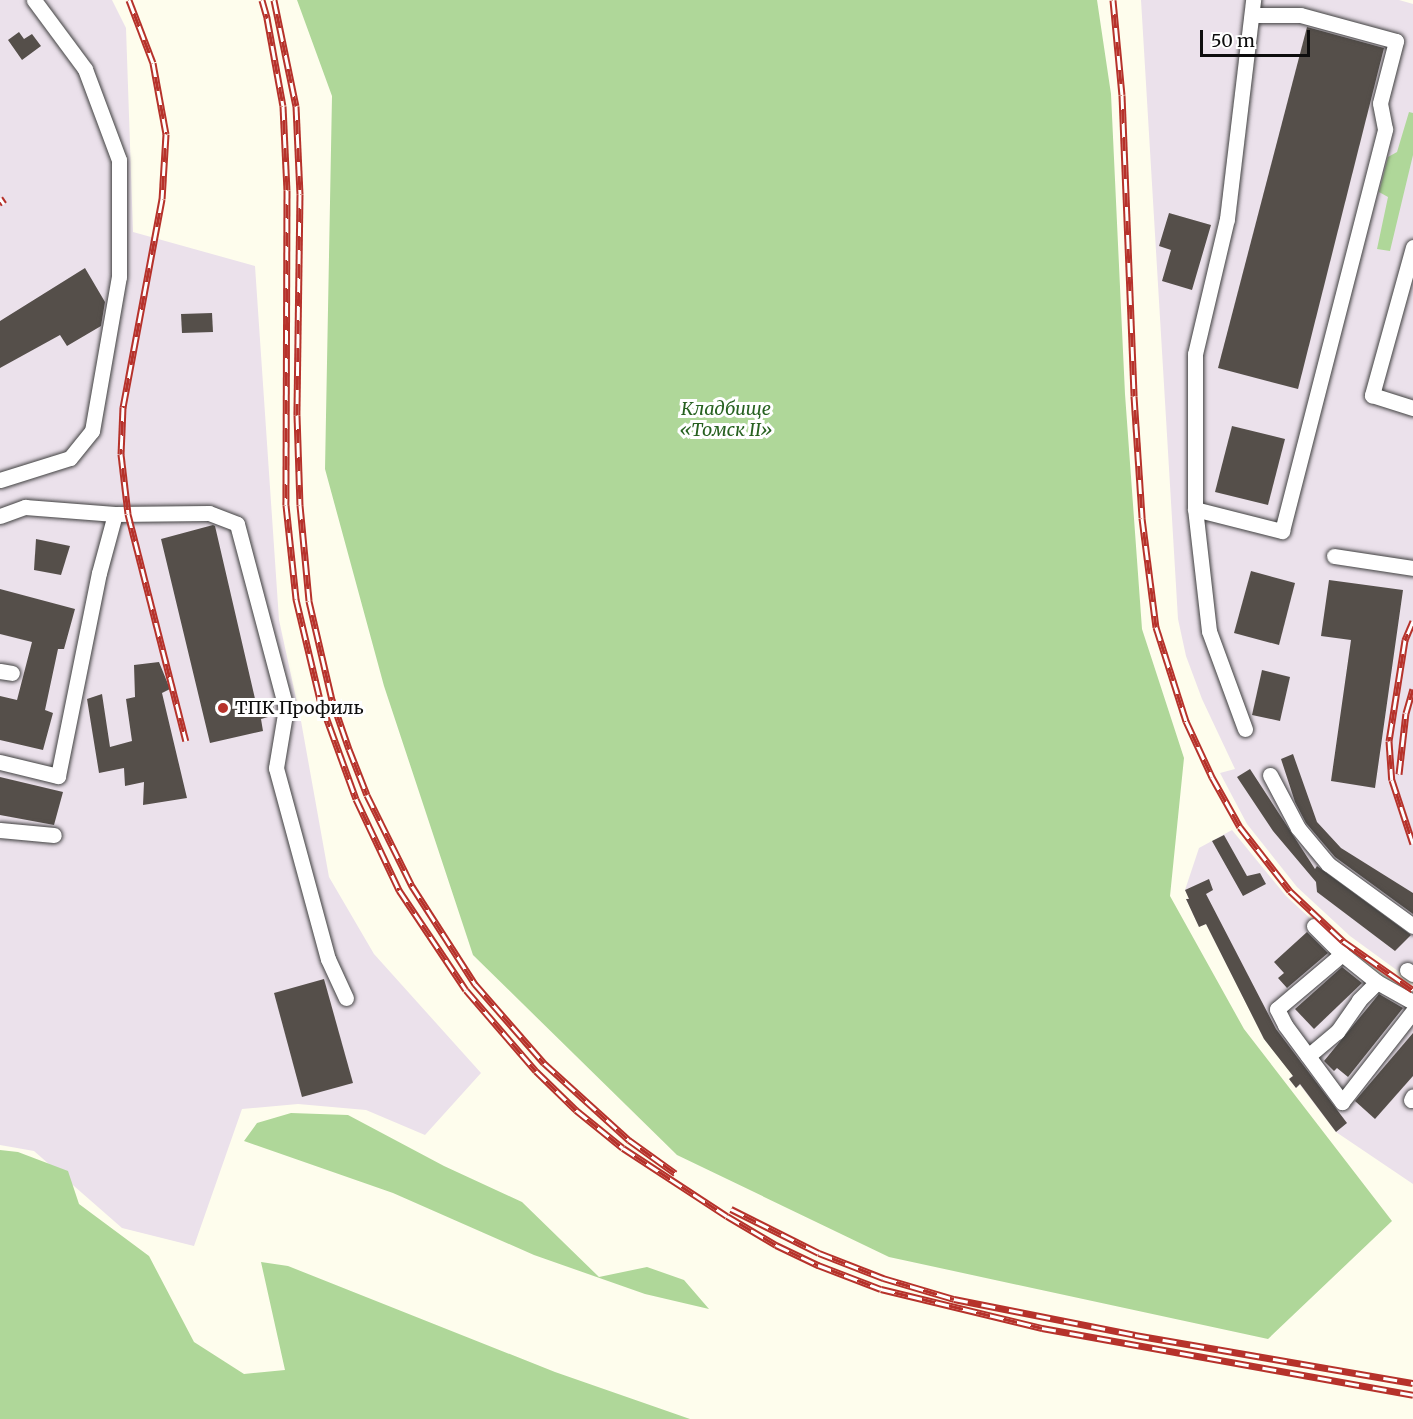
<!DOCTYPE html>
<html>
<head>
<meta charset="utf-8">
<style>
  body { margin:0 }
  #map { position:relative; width:1413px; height:1419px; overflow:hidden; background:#fefded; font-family:Merriweather,serif }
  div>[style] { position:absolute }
  .industrial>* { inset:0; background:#ebe1eb }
  .forest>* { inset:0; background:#afd799 }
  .building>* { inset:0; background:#554f4a }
  .roads { filter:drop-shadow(0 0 2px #404040) drop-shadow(0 0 2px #404040) }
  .minor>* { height:15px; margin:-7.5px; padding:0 7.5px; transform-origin:7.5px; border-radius:7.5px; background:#fff }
  .rail>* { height:7px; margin-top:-3.5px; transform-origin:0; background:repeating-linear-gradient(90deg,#fff 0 14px,#b6322b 0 28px); box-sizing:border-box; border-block:2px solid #b6322b }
  .dots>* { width:16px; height:16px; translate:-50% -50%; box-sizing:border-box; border:3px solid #fff; border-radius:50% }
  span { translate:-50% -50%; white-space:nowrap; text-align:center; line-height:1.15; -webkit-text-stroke:6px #fff; paint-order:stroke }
  .park-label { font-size:18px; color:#276120; font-style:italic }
  .poi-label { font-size:18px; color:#0d0d0d }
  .left { translate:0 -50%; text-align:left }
  .scale { position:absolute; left:1200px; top:30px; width:110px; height:27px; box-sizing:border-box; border:3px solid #0d0d0d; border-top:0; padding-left:8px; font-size:18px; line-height:21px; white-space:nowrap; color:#0d0d0d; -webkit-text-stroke:4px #fff; paint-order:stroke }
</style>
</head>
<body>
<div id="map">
  <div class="industrial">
    <i style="clip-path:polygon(0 0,112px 0,126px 28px,133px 232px,255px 266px,279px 620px,301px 721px,329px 877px,374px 954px,481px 1073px,425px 1135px,366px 1110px,298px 1104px,242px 1109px,194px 1246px,122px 1228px,34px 1151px,0 1145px)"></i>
    <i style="clip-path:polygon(1141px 0,1399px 0,1413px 4px,1413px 982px,1350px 936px,1297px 887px,1247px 824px,1220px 773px,1235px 769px,1202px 699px,1186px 656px,1178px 619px)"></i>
    <i style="clip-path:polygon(1232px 830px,1286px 896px,1340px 946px,1382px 978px,1413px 997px,1413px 1184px,1336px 1132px,1300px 1085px,1296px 1088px,1289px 1079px,1293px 1075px,1264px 1039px,1206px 924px,1199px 927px,1186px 899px,1189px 898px,1185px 890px,1199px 848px)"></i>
  </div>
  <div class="forest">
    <i style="clip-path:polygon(297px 0,1097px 0,1111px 94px,1125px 394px,1142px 629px,1184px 758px,1170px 896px,1244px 1029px,1392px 1221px,1268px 1339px,889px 1257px,677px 1155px,473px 955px,384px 686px,325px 469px,332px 96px)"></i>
    <i style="clip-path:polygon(1409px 112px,1413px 113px,1413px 155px,1390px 251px,1377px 249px,1388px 197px,1379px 192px,1388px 157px,1397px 152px)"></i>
    <i style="clip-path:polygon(291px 1113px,348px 1115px,444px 1166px,522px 1202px,599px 1277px,647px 1267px,684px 1280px,709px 1309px,645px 1294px,534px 1255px,393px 1193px,244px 1141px,257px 1123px)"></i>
    <i style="clip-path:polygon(0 1150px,18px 1152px,68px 1171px,79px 1204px,149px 1256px,194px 1342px,244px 1374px,285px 1370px,261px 1262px,288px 1266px,555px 1372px,690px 1419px,0 1419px)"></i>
  </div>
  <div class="building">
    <i style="clip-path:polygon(1307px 27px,1384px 48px,1298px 389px,1218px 368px)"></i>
    <i style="clip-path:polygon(19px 32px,24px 39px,32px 34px,41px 46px,22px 60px,8px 40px)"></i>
    <i style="clip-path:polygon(1169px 213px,1211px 225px,1192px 290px,1162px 281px,1171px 250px,1159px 246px)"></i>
    <i style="clip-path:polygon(85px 268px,105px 302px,101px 326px,67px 346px,60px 335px,0 368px,0 321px)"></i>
    <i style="clip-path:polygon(212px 313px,213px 332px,182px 333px,181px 314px)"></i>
    <i style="clip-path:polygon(1232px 426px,1285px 439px,1268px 505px,1215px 492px)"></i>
    <i style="clip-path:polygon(213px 525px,215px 526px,256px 703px,272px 700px,275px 715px,261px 719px,263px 731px,210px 743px,161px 539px)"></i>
    <i style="clip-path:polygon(36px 539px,70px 546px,61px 575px,34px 570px)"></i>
    <i style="clip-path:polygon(1251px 571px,1295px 583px,1279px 645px,1234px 633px)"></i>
    <i style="clip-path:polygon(1329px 580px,1403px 590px,1375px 788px,1331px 781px,1351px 640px,1321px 636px)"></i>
    <i style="clip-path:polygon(0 589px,75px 609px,64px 649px,58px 649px,45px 710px,53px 713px,43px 750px,0 740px,0 696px,17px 700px,32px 642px,0 634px)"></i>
    <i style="clip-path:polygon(159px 662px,170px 689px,162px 693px,187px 798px,143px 805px,144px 782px,125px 786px,124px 768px,99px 773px,87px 699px,102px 694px,110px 747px,132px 741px,126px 699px,135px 697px,134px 665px)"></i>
    <i style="clip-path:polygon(1262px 670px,1290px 677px,1280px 721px,1252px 715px)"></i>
    <i style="clip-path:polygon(1293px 754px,1317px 822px,1341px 848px,1413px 893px,1413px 914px,1335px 857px,1306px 823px,1295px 802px,1281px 759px)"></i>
    <i style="clip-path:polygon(1250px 769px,1315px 869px,1317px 866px,1411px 935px,1395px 951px,1317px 892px,1316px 882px,1273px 831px,1237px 777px)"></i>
    <i style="clip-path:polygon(0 777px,63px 792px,54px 825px,0 815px)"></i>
    <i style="clip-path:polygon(1224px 835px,1247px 876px,1260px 873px,1266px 884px,1243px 896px,1212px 841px)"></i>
    <i style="clip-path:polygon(1209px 879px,1213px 890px,1206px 894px,1276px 1029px,1347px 1123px,1336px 1132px,1300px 1084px,1296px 1088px,1289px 1079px,1293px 1076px,1264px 1039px,1206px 924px,1199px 927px,1186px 899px,1189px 899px,1185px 890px)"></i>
    <i style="clip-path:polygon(1307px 932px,1328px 953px,1287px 988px,1278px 978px,1284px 973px,1274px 962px)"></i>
    <i style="clip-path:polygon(1342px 967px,1362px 983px,1314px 1029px,1295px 1009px)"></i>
    <i style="clip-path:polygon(324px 979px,353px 1083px,302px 1097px,274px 993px)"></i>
    <i style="clip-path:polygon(1379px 994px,1403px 1008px,1348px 1077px,1337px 1068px,1334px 1071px,1324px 1061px)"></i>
    <i style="clip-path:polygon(1413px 1033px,1413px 1076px,1375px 1119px,1355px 1101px)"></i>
  </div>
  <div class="roads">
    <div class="minor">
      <i style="left:1413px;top:247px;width:154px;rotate:105.5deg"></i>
      <i style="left:1372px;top:395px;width:43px;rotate:17.6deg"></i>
      <i style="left:0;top:480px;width:73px;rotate:-17.4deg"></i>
      <i style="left:70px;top:458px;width:35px;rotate:-51deg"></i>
      <i style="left:92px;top:431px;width:156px;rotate:-80.1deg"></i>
      <i style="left:119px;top:277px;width:117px;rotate:-90deg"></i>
      <i style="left:119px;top:160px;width:97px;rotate:-110.5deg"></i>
      <i style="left:85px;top:69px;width:86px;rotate:-126.5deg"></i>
      <i style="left:1195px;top:509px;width:90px;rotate:14.2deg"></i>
      <i style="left:1282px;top:531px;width:415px;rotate:-75.6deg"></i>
      <i style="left:1385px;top:129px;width:26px;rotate:-101deg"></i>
      <i style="left:1380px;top:103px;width:64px;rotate:-75.5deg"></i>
      <i style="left:1396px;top:41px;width:99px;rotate:-164.8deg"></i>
      <i style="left:1300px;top:15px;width:47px;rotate:180deg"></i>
      <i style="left:0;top:516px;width:27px;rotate:-20deg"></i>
      <i style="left:25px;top:507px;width:90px;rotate:4.4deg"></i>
      <i style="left:115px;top:514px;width:94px;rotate:-0.6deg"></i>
      <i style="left:209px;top:513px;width:30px;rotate:21deg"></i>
      <i style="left:237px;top:524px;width:190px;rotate:75.1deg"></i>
      <i style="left:286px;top:708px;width:61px;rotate:99.5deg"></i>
      <i style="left:276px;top:768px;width:198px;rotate:74.8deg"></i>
      <i style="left:328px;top:959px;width:43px;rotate:65.2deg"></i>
      <i style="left:1334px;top:556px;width:80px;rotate:8.6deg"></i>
      <i style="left:0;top:671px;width:12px;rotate:9deg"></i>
      <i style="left:1245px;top:729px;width:104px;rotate:-110.2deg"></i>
      <i style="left:1209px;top:631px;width:123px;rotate:-96.5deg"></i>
      <i style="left:1195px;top:509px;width:155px;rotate:-90deg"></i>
      <i style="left:1195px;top:354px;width:139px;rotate:-76.7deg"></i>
      <i style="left:1227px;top:219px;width:221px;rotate:-83.2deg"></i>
      <i style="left:0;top:762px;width:60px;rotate:13.6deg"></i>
      <i style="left:58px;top:776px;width:207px;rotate:-78.6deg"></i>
      <i style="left:99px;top:573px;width:61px;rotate:-74.8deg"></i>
      <i style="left:1270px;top:775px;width:60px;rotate:62.2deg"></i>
      <i style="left:1298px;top:828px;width:47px;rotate:50.2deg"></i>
      <i style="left:1328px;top:864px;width:105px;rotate:36.1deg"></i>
      <i style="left:0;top:830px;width:54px;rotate:5.3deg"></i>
      <i style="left:1314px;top:926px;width:40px;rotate:45deg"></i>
      <i style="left:1342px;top:954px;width:45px;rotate:38.7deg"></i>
      <i style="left:1377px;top:982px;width:41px;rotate:29.1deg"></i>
      <i style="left:1342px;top:954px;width:85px;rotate:139.8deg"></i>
      <i style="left:1277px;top:1009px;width:18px;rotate:63deg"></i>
      <i style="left:1285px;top:1025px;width:96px;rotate:53.5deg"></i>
      <i style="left:1342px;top:1102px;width:115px;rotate:-52deg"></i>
      <i style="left:1407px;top:970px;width:7px;rotate:34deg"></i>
      <i style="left:1308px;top:1056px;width:38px;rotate:-40deg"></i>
      <i style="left:1337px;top:1032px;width:39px;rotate:-55deg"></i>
      <i style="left:1359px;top:1000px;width:25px;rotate:-45deg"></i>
      <i style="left:1411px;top:1100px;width:4px;rotate:-63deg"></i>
    </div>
  </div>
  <div class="rail">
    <i style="left:129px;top:0;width:67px;rotate:69.1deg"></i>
    <i style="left:153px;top:63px;width:72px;rotate:79.6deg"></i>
    <i style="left:166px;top:134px;width:65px;rotate:93.5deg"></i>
    <i style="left:162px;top:199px;width:212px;rotate:100.6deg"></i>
    <i style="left:123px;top:407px;width:47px;rotate:92.4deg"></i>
    <i style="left:121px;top:454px;width:60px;rotate:83.3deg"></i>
    <i style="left:128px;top:514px;width:234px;rotate:75.7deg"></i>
    <i style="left:262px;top:0;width:19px;rotate:74deg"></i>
    <i style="left:267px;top:18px;width:89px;rotate:79.7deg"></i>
    <i style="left:283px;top:106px;width:84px;rotate:87.3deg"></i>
    <i style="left:287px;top:190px;width:315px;rotate:90.2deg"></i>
    <i style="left:286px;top:505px;width:95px;rotate:83.9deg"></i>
    <i style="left:296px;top:599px;width:104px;rotate:76.6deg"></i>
    <i style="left:320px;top:700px;width:105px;rotate:70deg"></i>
    <i style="left:356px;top:799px;width:101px;rotate:64.7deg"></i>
    <i style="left:399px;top:890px;width:120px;rotate:56.2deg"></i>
    <i style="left:466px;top:990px;width:107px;rotate:49.2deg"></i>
    <i style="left:536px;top:1071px;width:56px;rotate:44.3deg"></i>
    <i style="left:576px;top:1110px;width:60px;rotate:39deg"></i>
    <i style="left:623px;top:1148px;width:124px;rotate:33.2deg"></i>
    <i style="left:727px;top:1216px;width:57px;rotate:30.6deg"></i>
    <i style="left:776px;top:1245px;width:47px;rotate:25.5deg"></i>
    <i style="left:818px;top:1265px;width:67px;rotate:20.9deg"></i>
    <i style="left:881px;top:1289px;width:166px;rotate:13.6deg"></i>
    <i style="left:1042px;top:1328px;width:377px;rotate:10.2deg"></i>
    <i style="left:274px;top:0;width:108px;rotate:78.3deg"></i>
    <i style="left:296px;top:106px;width:88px;rotate:87.4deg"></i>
    <i style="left:300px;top:194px;width:221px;rotate:90.8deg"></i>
    <i style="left:297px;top:415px;width:90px;rotate:88.1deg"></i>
    <i style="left:300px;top:505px;width:96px;rotate:84.6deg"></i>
    <i style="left:309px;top:601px;width:102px;rotate:76.9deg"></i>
    <i style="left:332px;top:700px;width:52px;rotate:70.9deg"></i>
    <i style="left:349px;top:749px;width:49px;rotate:68.6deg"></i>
    <i style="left:367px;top:795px;width:102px;rotate:63.7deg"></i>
    <i style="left:412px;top:886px;width:117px;rotate:57.3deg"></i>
    <i style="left:475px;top:984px;width:105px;rotate:48.9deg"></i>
    <i style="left:544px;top:1063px;width:115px;rotate:42.2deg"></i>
    <i style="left:629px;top:1140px;width:57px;rotate:35.7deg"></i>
    <i style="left:1113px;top:0;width:95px;rotate:84.6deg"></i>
    <i style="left:1122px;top:95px;width:301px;rotate:87.7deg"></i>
    <i style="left:1134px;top:396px;width:122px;rotate:86.2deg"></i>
    <i style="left:1142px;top:518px;width:110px;rotate:82.7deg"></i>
    <i style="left:1156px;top:627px;width:99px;rotate:72.3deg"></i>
    <i style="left:1186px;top:721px;width:62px;rotate:65.1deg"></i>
    <i style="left:1212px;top:777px;width:57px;rotate:60.8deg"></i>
    <i style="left:1240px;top:827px;width:81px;rotate:52deg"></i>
    <i style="left:1290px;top:891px;width:73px;rotate:43.3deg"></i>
    <i style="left:1343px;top:941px;width:85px;rotate:35deg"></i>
    <i style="left:0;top:198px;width:7px;rotate:56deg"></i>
    <i style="left:1413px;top:621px;width:21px;rotate:113deg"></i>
    <i style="left:1405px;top:640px;width:102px;rotate:99deg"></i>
    <i style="left:1389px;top:741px;width:39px;rotate:86deg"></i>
    <i style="left:1392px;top:780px;width:67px;rotate:71.8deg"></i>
    <i style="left:1399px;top:774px;width:61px;rotate:-83.5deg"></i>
    <i style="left:1406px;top:713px;width:25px;rotate:-74deg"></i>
    <i style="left:731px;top:1209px;width:98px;rotate:26.6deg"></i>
    <i style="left:819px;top:1253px;width:69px;rotate:21.3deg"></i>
    <i style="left:883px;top:1278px;width:74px;rotate:16.5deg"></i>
    <i style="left:954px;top:1299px;width:185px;rotate:11.2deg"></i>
    <i style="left:1135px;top:1335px;width:282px;rotate:9.8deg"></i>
  </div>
  <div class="dots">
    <i style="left:223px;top:708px;background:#b6322b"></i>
  </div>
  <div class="park-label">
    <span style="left:726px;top:420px">Кладбище<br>«Томск II»</span>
  </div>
  <div class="poi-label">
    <span class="left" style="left:235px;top:708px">ТПК Профиль</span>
  </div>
  <div class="scale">50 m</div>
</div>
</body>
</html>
